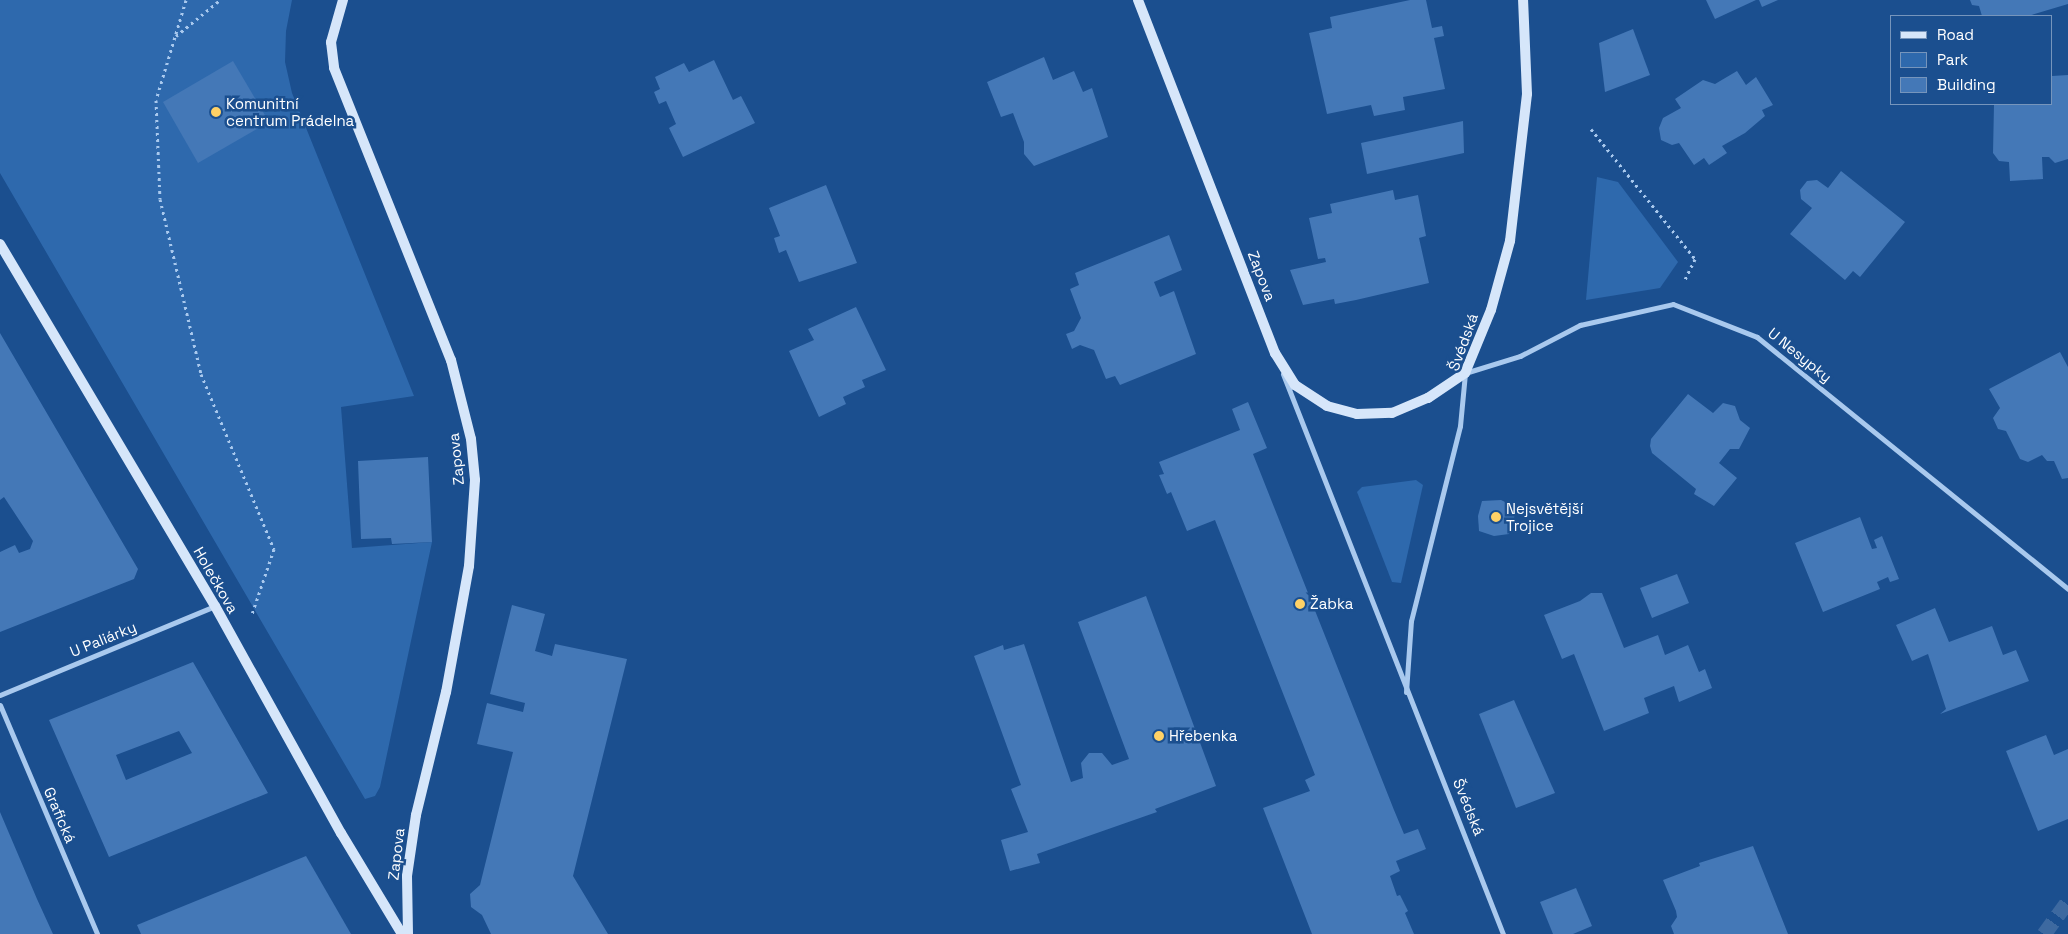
<!DOCTYPE html>
<html>
<head>
<meta charset="utf-8">
<style>
  body { margin:0 }
  #map { position:relative; width:2068px; height:934px; overflow:hidden; background:#1b4f8f; font-family:"Space Grotesk",sans-serif }
  div>[style] { position:absolute }
  .green>* { inset:0; background:#2e69ad }
  .building>* { inset:0; background:#4478b7 }
  .highway-tunnel>* { height:15px; margin-top:-7.5px; transform-origin:0; background:repeating-linear-gradient(90deg,#3d69a0 0 15px,transparent 0 23px) }
  .path>* { height:3px; margin-top:-1.5px; transform-origin:0; background:repeating-linear-gradient(90deg,#a9c9ee 0 2.5px,transparent 0 6.5px) }
  .street>* { height:5px; margin:-2.5px; padding:0 2.5px; transform-origin:2.5px; border-radius:2.5px; background:#a9c9ee }
  .secondary>* { height:10px; margin:-5px; padding:0 5px; transform-origin:5px; border-radius:5px; background:#d6e6fa }
  .dots>* { width:14px; height:14px; translate:-50% -50%; box-sizing:border-box; border:2px solid #1b4f8f; border-radius:50% }
  span { translate:-50% -50%; white-space:nowrap; text-align:center; line-height:1.15; -webkit-text-stroke:5px #1b4f8f; paint-order:stroke }
  .poi-label { font-size:15px; color:#fff }
  .left { translate:0 -50%; text-align:left }
  .street-label { font-size:15px; color:#fff }
  .legend { position:absolute; left:1890px; top:15px; width:162px; height:90px; box-sizing:border-box; background:#1b4f8f; border:1px solid #7695bc; margin:0; padding:6px 9px; list-style:none; font-size:15px; color:#fff }
  .legend li { display:flex; align-items:center; gap:10px; height:25px }
  .legend b { width:25px; border:1px solid #7695bc }
</style>
</head>
<body>
<div id="map">
  <div class="green">
    <i style="clip-path:polygon(0 0,292px 0,286px 31px,285px 62px,292px 93px,414px 396px,341px 407px,352px 548px,432px 542px,380px 787px,375px 796px,365px 799px,0 173px)"></i>
    <i style="clip-path:polygon(1597px 177px,1618px 182px,1678px 262px,1660px 288px,1586px 300px)"></i>
    <i style="clip-path:polygon(1416px 480px,1423px 485px,1401px 583px,1392px 582px,1357px 492px,1362px 487px)"></i>
  </div>
  <div class="building">
    <i style="clip-path:polygon(1410px 0,1426px 0,1432px 28px,1442px 26px,1444px 36px,1434px 38px,1445px 89px,1403px 97px,1405px 110px,1374px 116px,1371px 105px,1327px 114px,1309px 33px,1332px 28px,1330px 17px)"></i>
    <i style="clip-path:polygon(1706px 0,1756px 0,1715px 19px)"></i>
    <i style="clip-path:polygon(1759px 0,1778px 0,1762px 7px)"></i>
    <i style="clip-path:polygon(1970px 0,2068px 0,2068px 4px,2028px 16px,1982px 16px,1979px 6px,1972px 5px)"></i>
    <i style="clip-path:polygon(1633px 29px,1650px 75px,1605px 92px,1599px 43px)"></i>
    <i style="clip-path:polygon(1044px 57px,1053px 80px,1074px 71px,1083px 92px,1092px 88px,1108px 137px,1034px 166px,1024px 154px,1024px 142px,1013px 113px,1001px 117px,987px 82px)"></i>
    <i style="clip-path:polygon(714px 60px,733px 100px,741px 96px,755px 123px,683px 157px,669px 128px,676px 124px,666px 101px,659px 104px,654px 92px,660px 89px,655px 77px,684px 63px,689px 72px)"></i>
    <i style="clip-path:polygon(233px 61px,269px 122px,198px 163px,163px 102px)"></i>
    <i style="clip-path:polygon(1737px 71px,1746px 85px,1756px 77px,1773px 105px,1762px 110px,1765px 116px,1745px 133px,1722px 146px,1727px 153px,1709px 165px,1704px 158px,1694px 165px,1679px 143px,1672px 145px,1661px 140px,1659px 128px,1663px 118px,1681px 108px,1675px 99px,1703px 80px,1715px 84px)"></i>
    <i style="clip-path:polygon(2068px 75px,2068px 159px,2055px 163px,2049px 157px,2042px 157px,2043px 179px,2010px 181px,2009px 162px,1999px 161px,1993px 153px,1994px 104px,2052px 104px,2052px 76px)"></i>
    <i style="clip-path:polygon(1463px 121px,1464px 153px,1367px 174px,1361px 143px)"></i>
    <i style="clip-path:polygon(1841px 171px,1905px 222px,1860px 277px,1853px 271px,1845px 280px,1790px 234px,1812px 208px,1801px 199px,1800px 190px,1807px 181px,1817px 180px,1828px 188px)"></i>
    <i style="clip-path:polygon(826px 185px,857px 263px,799px 282px,786px 250px,779px 253px,774px 238px,780px 236px,769px 208px)"></i>
    <i style="clip-path:polygon(1393px 190px,1395px 200px,1418px 195px,1426px 236px,1419px 238px,1429px 283px,1356px 300px,1335px 304px,1334px 299px,1303px 305px,1290px 270px,1326px 262px,1325px 258px,1318px 259px,1309px 218px,1332px 213px,1330px 204px)"></i>
    <i style="clip-path:polygon(1169px 235px,1182px 270px,1154px 282px,1160px 297px,1174px 291px,1196px 354px,1120px 385px,1115px 376px,1106px 379px,1094px 350px,1080px 345px,1072px 349px,1066px 334px,1074px 331px,1081px 318px,1070px 289px,1079px 285px,1075px 273px)"></i>
    <i style="clip-path:polygon(856px 307px,886px 370px,862px 380px,865px 387px,843px 397px,846px 404px,819px 417px,789px 351px,814px 340px,808px 329px)"></i>
    <i style="clip-path:polygon(0 333px,138px 569px,134px 579px,0 632px,0 552px,15px 545px,19px 553px,30px 549px,33px 541px,4px 497px,0 500px)"></i>
    <i style="clip-path:polygon(2060px 352px,2068px 367px,2068px 478px,2062px 479px,2054px 461px,2047px 461px,2042px 455px,2028px 462px,2020px 459px,2006px 431px,1998px 429px,1993px 418px,2000px 408px,1989px 389px)"></i>
    <i style="clip-path:polygon(1688px 394px,1713px 413px,1723px 403px,1735px 406px,1740px 420px,1750px 428px,1739px 449px,1730px 449px,1719px 463px,1737px 478px,1714px 506px,1694px 494px,1696px 489px,1652px 453px,1650px 446px,1651px 439px)"></i>
    <i style="clip-path:polygon(1248px 402px,1267px 448px,1253px 454px,1394px 810px,1404px 834px,1418px 829px,1426px 849px,1396px 861px,1400px 871px,1390px 876px,1397px 896px,1400px 895px,1408px 911px,1405px 913px,1414px 934px,1312px 934px,1263px 808px,1310px 791px,1305px 780px,1315px 775px,1215px 520px,1187px 531px,1171px 492px,1167px 494px,1159px 475px,1164px 474px,1159px 462px,1240px 430px,1232px 409px)"></i>
    <i style="clip-path:polygon(428px 457px,432px 542px,392px 544px,391px 538px,361px 539px,358px 461px)"></i>
    <i style="clip-path:polygon(1501px 500px,1515px 507px,1514px 521px,1509px 534px,1494px 536px,1479px 531px,1478px 516px,1482px 501px)"></i>
    <i style="clip-path:polygon(1860px 517px,1872px 549px,1877px 548px,1874px 540px,1882px 536px,1899px 579px,1890px 582px,1888px 577px,1877px 582px,1880px 589px,1823px 612px,1795px 543px)"></i>
    <i style="clip-path:polygon(1677px 574px,1689px 603px,1652px 618px,1640px 588px)"></i>
    <i style="clip-path:polygon(1591px 593px,1602px 593px,1624px 648px,1658px 635px,1665px 655px,1688px 645px,1699px 672px,1705px 669px,1712px 688px,1679px 702px,1674px 686px,1644px 698px,1649px 713px,1604px 731px,1574px 654px,1562px 659px,1544px 615px,1580px 601px)"></i>
    <i style="clip-path:polygon(1146px 596px,1216px 786px,1155px 809px,1157px 812px,1037px 854px,1040px 863px,1010px 871px,1001px 840px,1028px 832px,1011px 789px,1021px 785px,974px 656px,1003px 645px,1004px 650px,1024px 644px,1071px 782px,1083px 778px,1081px 763px,1089px 753px,1102px 753px,1112px 765px,1129px 759px,1078px 622px)"></i>
    <i style="clip-path:polygon(512px 605px,545px 614px,535px 651px,552px 656px,555px 644px,627px 659px,573px 876px,608px 934px,491px 934px,482px 915px,471px 907px,470px 894px,480px 885px,513px 752px,477px 744px,487px 703px,523px 712px,525px 703px,490px 694px)"></i>
    <i style="clip-path:polygon(1935px 608px,1949px 642px,1992px 626px,2003px 655px,2016px 650px,2029px 681px,1940px 714px,1946px 709px,1928px 654px,1912px 661px,1896px 625px)"></i>
    <i style="clip-path:polygon(evenodd,193px 662px,268px 793px,109px 857px,49px 720px,193px 662px,179px 731px,192px 753px,126px 780px,116px 755px,179px 731px)"></i>
    <i style="clip-path:polygon(1514px 700px,1555px 793px,1516px 808px,1479px 714px)"></i>
    <i style="clip-path:polygon(2046px 735px,2054px 755px,2068px 749px,2068px 819px,2038px 831px,2006px 751px)"></i>
    <i style="clip-path:polygon(0 812px,37px 899px,53px 934px,0 934px)"></i>
    <i style="clip-path:polygon(1753px 846px,1788px 934px,1674px 934px,1671px 926px,1677px 917px,1676px 911px,1663px 880px,1700px 866px,1699px 863px)"></i>
    <i style="clip-path:polygon(306px 856px,351px 934px,141px 934px,137px 925px)"></i>
    <i style="clip-path:polygon(1576px 888px,1592px 926px,1573px 934px,1553px 934px,1540px 902px)"></i>
  </div>
  <div class="highway-tunnel">
    <i style="left:2044px;top:934px;width:41px;rotate:-54deg"></i>
  </div>
  <div class="path">
    <i style="left:186px;top:0;width:104px;rotate:106.7deg"></i>
    <i style="left:156px;top:100px;width:99px;rotate:87.7deg"></i>
    <i style="left:160px;top:199px;width:180px;rotate:76.8deg"></i>
    <i style="left:201px;top:374px;width:190px;rotate:67.4deg"></i>
    <i style="left:274px;top:549px;width:69px;rotate:108.7deg"></i>
    <i style="left:176px;top:36px;width:57px;rotate:-39.3deg"></i>
    <i style="left:1591px;top:129px;width:166px;rotate:51.3deg"></i>
    <i style="left:1695px;top:259px;width:25px;rotate:116deg"></i>
  </div>
  <div class="street">
    <i style="left:1283px;top:374px;width:602px;rotate:68.55deg"></i>
    <i style="left:1406px;top:692px;width:71px;rotate:-86deg"></i>
    <i style="left:1411px;top:621px;width:201px;rotate:-75.9deg"></i>
    <i style="left:1460px;top:426px;width:53px;rotate:-84.6deg"></i>
    <i style="left:1465px;top:373px;width:58px;rotate:-17.2deg"></i>
    <i style="left:1520px;top:356px;width:68px;rotate:-27.3deg"></i>
    <i style="left:1580px;top:325px;width:95px;rotate:-12.7deg"></i>
    <i style="left:1673px;top:304px;width:90px;rotate:21.4deg"></i>
    <i style="left:1757px;top:337px;width:400px;rotate:39deg"></i>
    <i style="left:0;top:695px;width:233px;rotate:-22.5deg"></i>
    <i style="left:0;top:705px;width:249px;rotate:67deg"></i>
  </div>
  <div class="secondary">
    <i style="left:343px;top:0;width:44px;rotate:105.9deg"></i>
    <i style="left:331px;top:42px;width:26px;rotate:83deg"></i>
    <i style="left:334px;top:68px;width:315px;rotate:68.2deg"></i>
    <i style="left:451px;top:360px;width:81px;rotate:75.8deg"></i>
    <i style="left:471px;top:439px;width:41px;rotate:84.4deg"></i>
    <i style="left:475px;top:480px;width:86px;rotate:94deg"></i>
    <i style="left:469px;top:566px;width:128px;rotate:100.3deg"></i>
    <i style="left:446px;top:692px;width:127px;rotate:103.7deg"></i>
    <i style="left:416px;top:815px;width:62px;rotate:98.4deg"></i>
    <i style="left:407px;top:876px;width:58px;rotate:89deg"></i>
    <i style="left:1138px;top:0;width:379px;rotate:68.8deg"></i>
    <i style="left:1275px;top:353px;width:38px;rotate:58deg"></i>
    <i style="left:1295px;top:385px;width:38px;rotate:33deg"></i>
    <i style="left:1327px;top:406px;width:31px;rotate:15deg"></i>
    <i style="left:1357px;top:414px;width:35px;rotate:-2deg"></i>
    <i style="left:1392px;top:413px;width:39px;rotate:-23deg"></i>
    <i style="left:1428px;top:398px;width:45px;rotate:-34deg"></i>
    <i style="left:1465px;top:373px;width:68px;rotate:-67.6deg"></i>
    <i style="left:1491px;top:310px;width:72px;rotate:-74.6deg"></i>
    <i style="left:1510px;top:241px;width:148px;rotate:-83.4deg"></i>
    <i style="left:1527px;top:94px;width:94px;rotate:-92.4deg"></i>
    <i style="left:0;top:244px;width:421px;rotate:59.3deg"></i>
    <i style="left:215px;top:606px;width:260px;rotate:61deg"></i>
    <i style="left:341px;top:833px;width:118px;rotate:58.9deg"></i>
  </div>
  <div class="dots">
    <i style="left:216px;top:112px;background:#ffd166"></i>
    <i style="left:1496px;top:517px;background:#ffd166"></i>
    <i style="left:1300px;top:604px;background:#ffd166"></i>
    <i style="left:1159px;top:736px;background:#ffd166"></i>
  </div>
  <div class="poi-label">
    <span class="left" style="left:226px;top:112px">Komunitní<br>centrum Prádelna</span>
    <span class="left" style="left:1506px;top:517px">Nejsvětější<br>Trojice</span>
    <span class="left" style="left:1310px;top:604px">Žabka</span>
    <span class="left" style="left:1169px;top:736px">Hřebenka</span>
  </div>
  <div class="street-label">
    <span style="left:1262px;top:276px;rotate:69deg">Zapova</span>
    <span style="left:1463px;top:342px;rotate:-70deg">Švédská</span>
    <span style="left:1800px;top:355px;rotate:39deg">U Nesypky</span>
    <span style="left:456px;top:459px;rotate:-96deg">Zapova</span>
    <span style="left:216px;top:580px;rotate:60deg">Holečkova</span>
    <span style="left:103px;top:639px;rotate:-22deg">U Paliárky</span>
    <span style="left:1469px;top:807px;rotate:68deg">Švédská</span>
    <span style="left:60px;top:815px;rotate:67deg">Grafická</span>
    <span style="left:396px;top:854px;rotate:-83deg">Zapova</span>
  </div>
  <ul class="legend">
  <li><b style="height:6px;background:#d6e6fa"></b>Road</li>
  <li><b style="height:14px;background:#2e69ad"></b>Park</li>
  <li><b style="height:14px;background:#4478b7"></b>Building</li>
  </ul>
</div>
</body>
</html>
